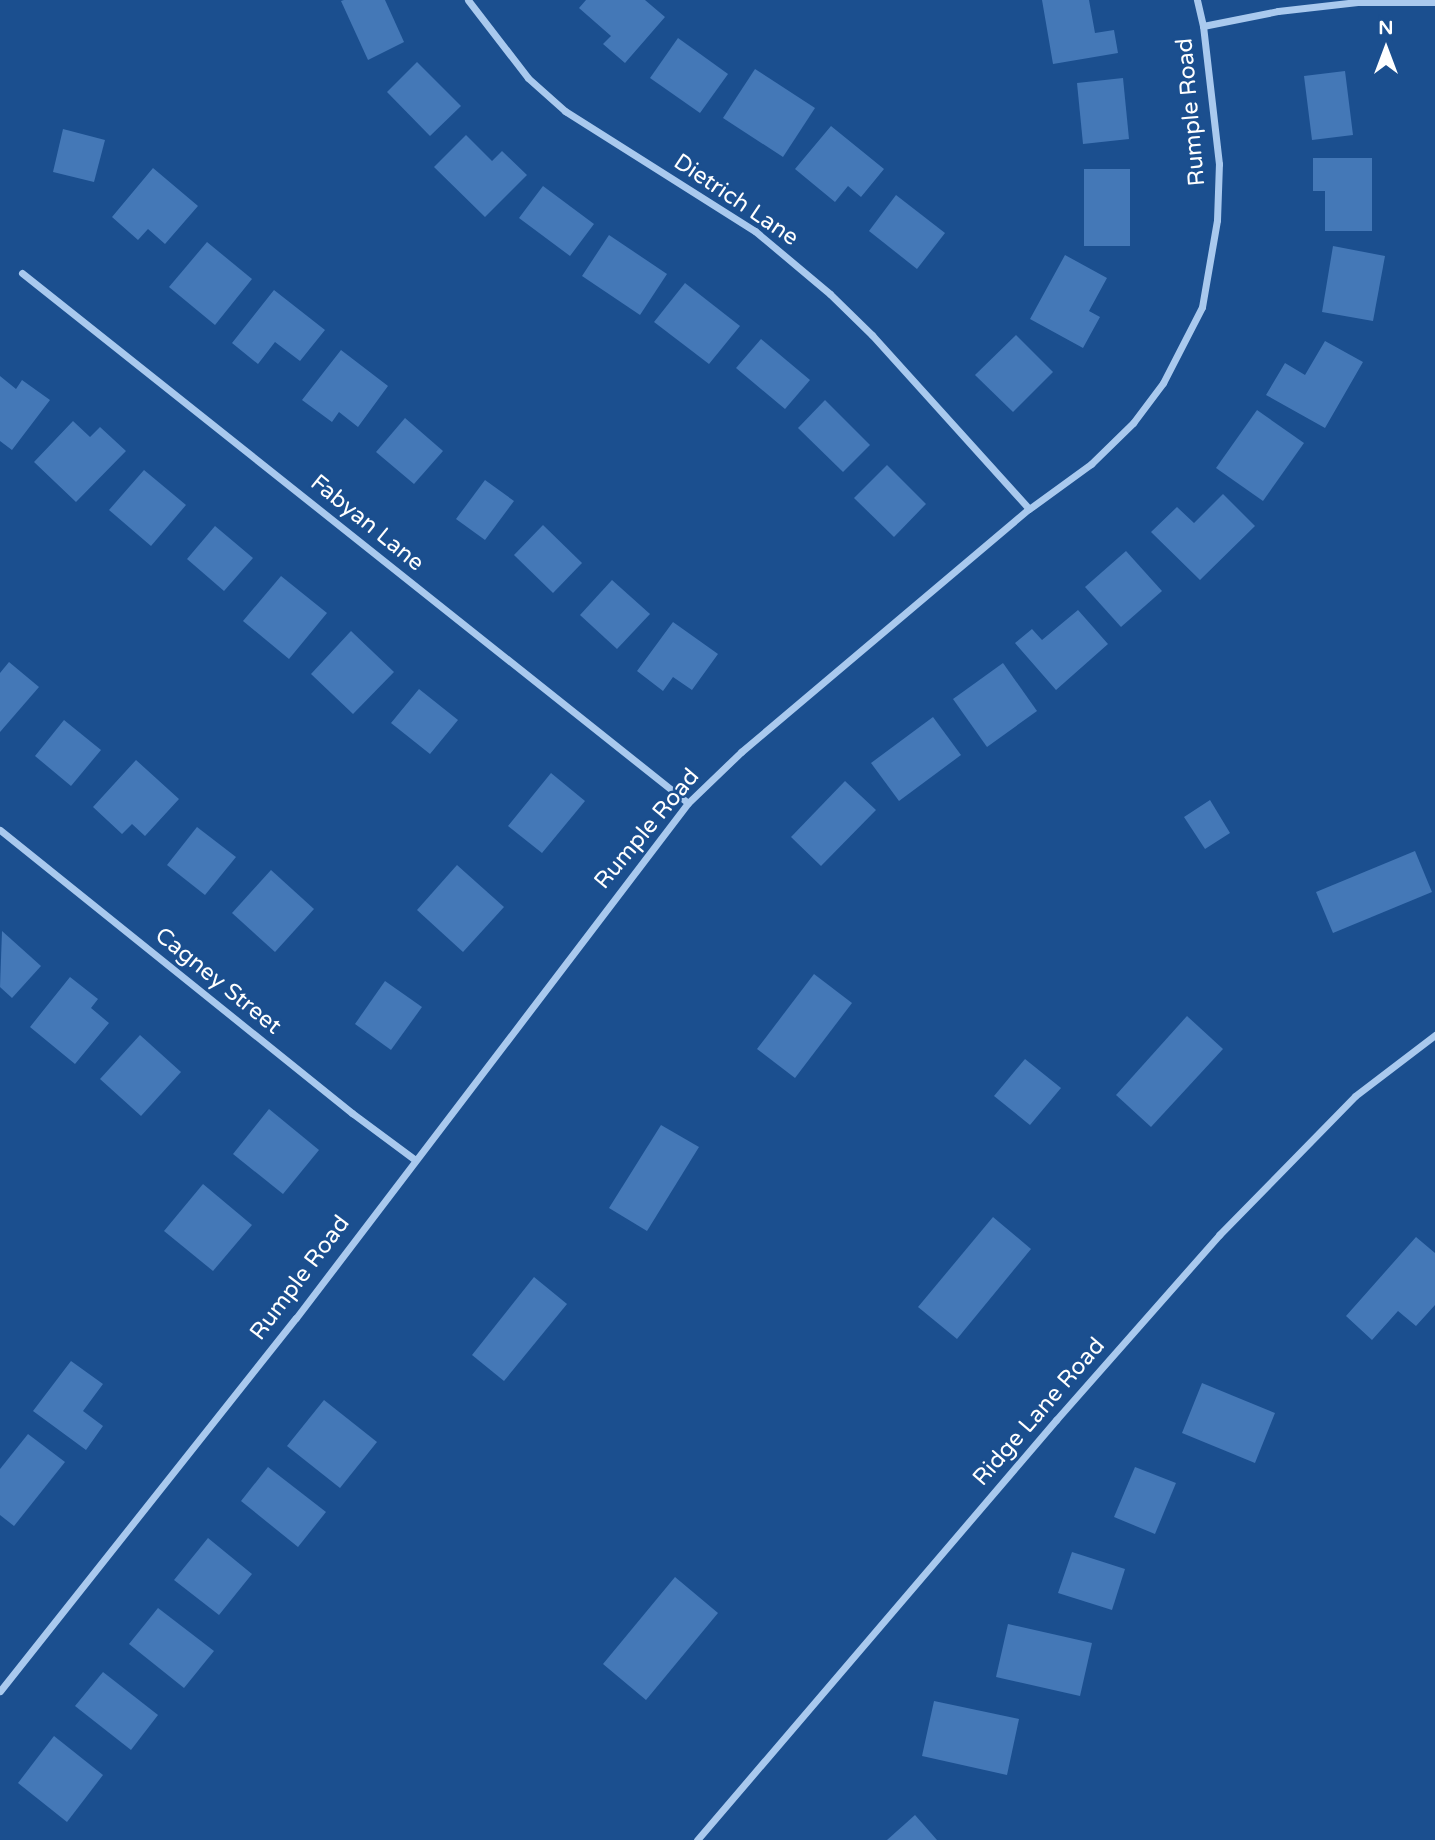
<!DOCTYPE html>
<html>
<head>
<meta charset="utf-8">
<style>
  body { margin:0 }
  #map { position:relative; width:1435px; height:1840px; overflow:hidden; background:#1b4f8f; font-family:"Varela Round",sans-serif }
  div>[style] { position:absolute }
  .building>* { inset:0; background:#4478b7 }
  .street>* { height:7px; margin:-3.5px; padding:0 3.5px; transform-origin:3.5px; border-radius:3.5px; background:#a9c9ee }
  span { translate:-50% -50%; white-space:nowrap; text-align:center; line-height:1.15; -webkit-text-stroke:5px #1b4f8f; paint-order:stroke }
  .street-label { font-size:23px; color:#fff }
  .north { position:absolute; left:1351px; top:14px; width:70px; height:70px; -webkit-text-stroke:5px #1b4f8f; paint-order:stroke; rotate:0deg; font-size:19px; font-weight:700; line-height:28px; text-align:center; color:#fff }
  .north::after { content:''; display:block; margin:auto; width:24px; height:32px; background:#fff; clip-path:polygon(50% 0,100% 100%,50% 72%,0 100%) }
</style>
</head>
<body>
<div id="map">
  <div class="building">
    <i style="clip-path:polygon(344px 0,385px 0,404px 42px,368px 60px,341px 1px)"></i>
    <i style="clip-path:polygon(586px 0,645px 0,665px 17px,625px 63px,603px 44px,611px 36px,579px 8px)"></i>
    <i style="clip-path:polygon(1042px 0,1089px 0,1095px 33px,1114px 30px,1118px 53px,1053px 64px)"></i>
    <i style="clip-path:polygon(678px 38px,728px 74px,700px 113px,650px 78px)"></i>
    <i style="clip-path:polygon(417px 62px,461px 106px,430px 136px,387px 92px)"></i>
    <i style="clip-path:polygon(755px 69px,815px 108px,783px 157px,723px 118px)"></i>
    <i style="clip-path:polygon(1345px 71px,1353px 135px,1312px 140px,1304px 76px)"></i>
    <i style="clip-path:polygon(1123px 78px,1129px 139px,1083px 144px,1077px 83px)"></i>
    <i style="clip-path:polygon(831px 126px,884px 169px,861px 197px,848px 186px,835px 202px,795px 169px)"></i>
    <i style="clip-path:polygon(63px 129px,105px 140px,94px 182px,53px 172px)"></i>
    <i style="clip-path:polygon(466px 135px,492px 161px,502px 151px,527px 175px,485px 217px,434px 167px)"></i>
    <i style="clip-path:polygon(1313px 158px,1372px 158px,1372px 231px,1325px 231px,1325px 191px,1313px 191px)"></i>
    <i style="clip-path:polygon(153px 168px,198px 206px,165px 244px,148px 229px,138px 240px,112px 217px)"></i>
    <i style="clip-path:polygon(1084px 169px,1130px 169px,1130px 246px,1084px 246px)"></i>
    <i style="clip-path:polygon(543px 186px,594px 224px,570px 256px,519px 218px)"></i>
    <i style="clip-path:polygon(896px 195px,945px 233px,917px 269px,869px 231px)"></i>
    <i style="clip-path:polygon(609px 235px,667px 274px,640px 315px,582px 276px)"></i>
    <i style="clip-path:polygon(207px 242px,252px 279px,215px 325px,169px 287px)"></i>
    <i style="clip-path:polygon(1333px 246px,1385px 256px,1373px 321px,1322px 312px)"></i>
    <i style="clip-path:polygon(1065px 255px,1107px 278px,1089px 311px,1100px 317px,1083px 348px,1030px 319px)"></i>
    <i style="clip-path:polygon(685px 283px,740px 326px,709px 364px,654px 322px)"></i>
    <i style="clip-path:polygon(274px 290px,325px 330px,300px 361px,275px 342px,258px 364px,232px 343px)"></i>
    <i style="clip-path:polygon(1016px 335px,1053px 372px,1013px 412px,975px 375px)"></i>
    <i style="clip-path:polygon(761px 339px,810px 380px,785px 409px,736px 368px)"></i>
    <i style="clip-path:polygon(1325px 341px,1363px 362px,1325px 428px,1266px 395px,1285px 363px,1305px 375px)"></i>
    <i style="clip-path:polygon(341px 350px,388px 386px,358px 427px,339px 412px,332px 422px,302px 400px)"></i>
    <i style="clip-path:polygon(0 376px,16px 389px,22px 380px,50px 400px,12px 450px,0 441px)"></i>
    <i style="clip-path:polygon(825px 400px,870px 445px,843px 472px,798px 428px)"></i>
    <i style="clip-path:polygon(1257px 410px,1304px 443px,1263px 501px,1216px 468px)"></i>
    <i style="clip-path:polygon(405px 418px,443px 451px,414px 484px,376px 452px)"></i>
    <i style="clip-path:polygon(73px 421px,90px 437px,100px 427px,126px 451px,76px 502px,34px 462px)"></i>
    <i style="clip-path:polygon(887px 465px,926px 504px,894px 537px,854px 498px)"></i>
    <i style="clip-path:polygon(144px 470px,186px 505px,151px 546px,109px 510px)"></i>
    <i style="clip-path:polygon(485px 480px,514px 501px,485px 540px,456px 519px)"></i>
    <i style="clip-path:polygon(1223px 494px,1255px 526px,1200px 580px,1151px 532px,1177px 507px,1194px 523px)"></i>
    <i style="clip-path:polygon(543px 525px,582px 563px,553px 593px,514px 555px)"></i>
    <i style="clip-path:polygon(215px 526px,253px 558px,224px 591px,187px 559px)"></i>
    <i style="clip-path:polygon(1126px 551px,1162px 591px,1121px 627px,1085px 587px)"></i>
    <i style="clip-path:polygon(281px 576px,327px 613px,289px 659px,243px 621px)"></i>
    <i style="clip-path:polygon(612px 580px,650px 614px,617px 649px,580px 615px)"></i>
    <i style="clip-path:polygon(1078px 610px,1108px 644px,1056px 690px,1015px 643px,1032px 629px,1042px 640px)"></i>
    <i style="clip-path:polygon(673px 622px,718px 654px,692px 690px,673px 677px,663px 691px,637px 671px)"></i>
    <i style="clip-path:polygon(351px 631px,394px 672px,353px 714px,311px 674px)"></i>
    <i style="clip-path:polygon(9px 662px,39px 687px,0 732px,0 673px)"></i>
    <i style="clip-path:polygon(1003px 663px,1037px 711px,987px 747px,953px 699px)"></i>
    <i style="clip-path:polygon(419px 689px,458px 720px,430px 754px,391px 723px)"></i>
    <i style="clip-path:polygon(933px 717px,961px 755px,899px 801px,871px 763px)"></i>
    <i style="clip-path:polygon(64px 720px,101px 750px,71px 786px,35px 756px)"></i>
    <i style="clip-path:polygon(136px 760px,179px 799px,145px 836px,132px 824px,122px 834px,93px 807px)"></i>
    <i style="clip-path:polygon(551px 773px,585px 801px,542px 853px,508px 826px)"></i>
    <i style="clip-path:polygon(845px 781px,876px 810px,821px 866px,791px 837px)"></i>
    <i style="clip-path:polygon(1210px 800px,1230px 833px,1205px 849px,1184px 817px)"></i>
    <i style="clip-path:polygon(197px 827px,236px 857px,205px 895px,167px 865px)"></i>
    <i style="clip-path:polygon(1415px 851px,1432px 892px,1333px 933px,1316px 892px)"></i>
    <i style="clip-path:polygon(457px 865px,504px 907px,463px 952px,417px 910px)"></i>
    <i style="clip-path:polygon(271px 870px,314px 909px,275px 952px,232px 913px)"></i>
    <i style="clip-path:polygon(2px 931px,41px 966px,12px 998px,0 987px)"></i>
    <i style="clip-path:polygon(814px 974px,852px 1003px,795px 1078px,757px 1049px)"></i>
    <i style="clip-path:polygon(70px 977px,98px 999px,91px 1008px,109px 1023px,75px 1064px,30px 1027px)"></i>
    <i style="clip-path:polygon(385px 981px,422px 1007px,391px 1050px,355px 1024px)"></i>
    <i style="clip-path:polygon(1187px 1016px,1223px 1049px,1151px 1127px,1116px 1095px)"></i>
    <i style="clip-path:polygon(140px 1035px,181px 1072px,141px 1116px,100px 1079px)"></i>
    <i style="clip-path:polygon(1025px 1059px,1061px 1088px,1030px 1125px,994px 1096px)"></i>
    <i style="clip-path:polygon(269px 1109px,319px 1150px,283px 1194px,233px 1154px)"></i>
    <i style="clip-path:polygon(661px 1125px,699px 1147px,647px 1231px,609px 1208px)"></i>
    <i style="clip-path:polygon(203px 1184px,252px 1225px,213px 1271px,164px 1231px)"></i>
    <i style="clip-path:polygon(993px 1217px,1031px 1249px,957px 1339px,918px 1307px)"></i>
    <i style="clip-path:polygon(1416px 1237px,1435px 1253px,1435px 1305px,1416px 1326px,1398px 1311px,1372px 1340px,1346px 1316px)"></i>
    <i style="clip-path:polygon(534px 1277px,567px 1304px,504px 1381px,472px 1355px)"></i>
    <i style="clip-path:polygon(71px 1361px,103px 1384px,83px 1411px,103px 1426px,86px 1450px,33px 1411px)"></i>
    <i style="clip-path:polygon(1202px 1383px,1275px 1413px,1255px 1463px,1182px 1433px)"></i>
    <i style="clip-path:polygon(324px 1400px,377px 1442px,340px 1488px,287px 1446px)"></i>
    <i style="clip-path:polygon(28px 1434px,65px 1462px,14px 1526px,0 1515px,0 1469px)"></i>
    <i style="clip-path:polygon(268px 1467px,326px 1512px,298px 1547px,241px 1501px)"></i>
    <i style="clip-path:polygon(1135px 1467px,1176px 1483px,1155px 1534px,1114px 1517px)"></i>
    <i style="clip-path:polygon(208px 1538px,252px 1574px,219px 1615px,174px 1580px)"></i>
    <i style="clip-path:polygon(1072px 1552px,1125px 1569px,1112px 1610px,1058px 1593px)"></i>
    <i style="clip-path:polygon(675px 1577px,718px 1613px,646px 1700px,603px 1664px)"></i>
    <i style="clip-path:polygon(158px 1608px,214px 1651px,184px 1688px,129px 1644px)"></i>
    <i style="clip-path:polygon(1008px 1624px,1092px 1643px,1080px 1696px,996px 1677px)"></i>
    <i style="clip-path:polygon(103px 1672px,158px 1715px,131px 1750px,75px 1706px)"></i>
    <i style="clip-path:polygon(934px 1701px,1019px 1719px,1007px 1775px,922px 1756px)"></i>
    <i style="clip-path:polygon(54px 1736px,103px 1775px,67px 1822px,18px 1783px)"></i>
    <i style="clip-path:polygon(915px 1815px,937px 1840px,887px 1840px)"></i>
  </div>
  <div class="street">
    <i style="left:468px;top:0;width:98px;rotate:52.4deg"></i>
    <i style="left:528px;top:78px;width:50px;rotate:41.7deg"></i>
    <i style="left:565px;top:111px;width:225px;rotate:32.3deg"></i>
    <i style="left:755px;top:231px;width:98px;rotate:40deg"></i>
    <i style="left:830px;top:294px;width:59px;rotate:44.3deg"></i>
    <i style="left:872px;top:335px;width:234px;rotate:47.9deg"></i>
    <i style="left:1203px;top:26px;width:76px;rotate:-11.3deg"></i>
    <i style="left:1278px;top:11px;width:80px;rotate:-6.5deg"></i>
    <i style="left:1357px;top:2px;width:78px"></i>
    <i style="left:22px;top:273px;width:851px;rotate:38.51deg"></i>
    <i style="left:0;top:830px;width:452px;rotate:38.8deg"></i>
    <i style="left:352px;top:1113px;width:77px;rotate:36.6deg"></i>
    <i style="left:0;top:1691px;width:476px;rotate:-51.6deg"></i>
    <i style="left:296px;top:1318px;width:647px;rotate:-52.72deg"></i>
    <i style="left:688px;top:803px;width:74px;rotate:-43.9deg"></i>
    <i style="left:741px;top:752px;width:377px;rotate:-40.2deg"></i>
    <i style="left:1029px;top:509px;width:77px;rotate:-36deg"></i>
    <i style="left:1091px;top:464px;width:59px;rotate:-44.3deg"></i>
    <i style="left:1133px;top:423px;width:50px;rotate:-53.1deg"></i>
    <i style="left:1163px;top:383px;width:85px;rotate:-62.8deg"></i>
    <i style="left:1202px;top:307px;width:88px;rotate:-80.2deg"></i>
    <i style="left:1217px;top:220px;width:56px;rotate:-88deg"></i>
    <i style="left:1219px;top:164px;width:139px;rotate:-96.6deg"></i>
    <i style="left:1203px;top:26px;width:27px;rotate:-103deg"></i>
    <i style="left:697px;top:1840px;width:553px;rotate:-49.48deg"></i>
    <i style="left:1056px;top:1420px;width:247px;rotate:-48.6deg"></i>
    <i style="left:1219px;top:1235px;width:194px;rotate:-45.6deg"></i>
    <i style="left:1355px;top:1096px;width:101px;rotate:-37.3deg"></i>
  </div>
  <div class="street-label">
    <span style="left:1191px;top:112px;rotate:-95deg">Rumple Road</span>
    <span style="left:736px;top:200px;rotate:34deg">Dietrich Lane</span>
    <span style="left:367px;top:523px;rotate:39deg">Fabyan Lane</span>
    <span style="left:647px;top:829px;rotate:-50deg">Rumple Road</span>
    <span style="left:218px;top:981px;rotate:39deg">Cagney Street</span>
    <span style="left:300px;top:1278px;rotate:-53deg">Rumple Road</span>
    <span style="left:1039px;top:1412px;rotate:-49deg">Ridge Lane Road</span>
  </div>
  <div class="north">N</div>
</div>
</body>
</html>
